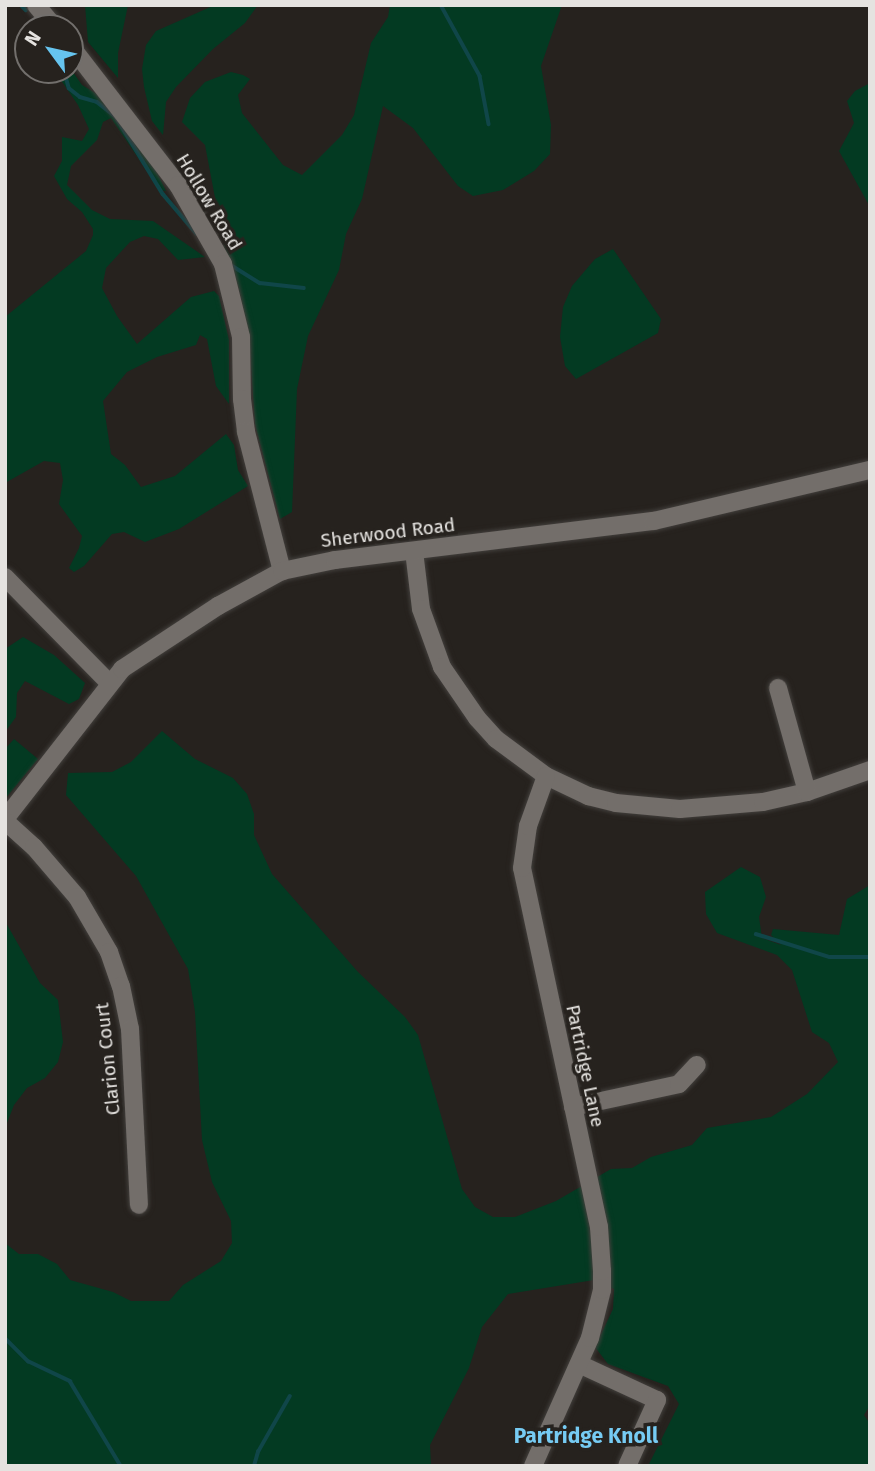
<!DOCTYPE html>
<html>
<head>
<meta charset="utf-8">
<style>
  body { margin:0 }
  #map { position:relative; width:875px; height:1471px; overflow:hidden; background:#26221e; font-family:"Fira Sans",sans-serif }
  div>[style] { position:absolute }
  .green>* { inset:0; background:#033a22 }
  .stream>* { height:3.5px; margin:-1.75px; padding:0 1.75px; transform-origin:1.75px; border-radius:1.75px; background:#104649 }
  .roads { filter:drop-shadow(0 0 2px #423f3c) drop-shadow(0 0 2px #423f3c) }
  .minor>* { height:18px; margin:-9px; padding:0 9px; transform-origin:9px; border-radius:9px; background:#736e6a }
  span { translate:-50% -50%; white-space:nowrap; text-align:center; line-height:1.15; -webkit-text-stroke:7px #26221e; paint-order:stroke }
  .street-label { font-size:19px; color:#e5e3e0 }
  .neighbourhood-label { font-size:21px; color:#76cbf3; font-weight:700 }
  .frame { position:absolute; inset:0; border:7px solid #e5e3e0; pointer-events:none }
  .north { position:absolute; left:14px; top:14px; width:70px; height:70px; box-sizing:border-box; background:#26221e; border:2px solid #726f6c; border-radius:50%; rotate:303deg; font-size:19px; font-weight:700; line-height:28px; text-align:center; color:#e5e3e0 }
  .north::after { content:''; display:block; margin:auto; width:24px; height:32px; background:#66c4ef; clip-path:polygon(50% 0,100% 100%,50% 72%,0 100%) }
</style>
</head>
<body>
<div id="map">
  <div class="green">
    <i style="clip-path:polygon(85px 5px,128px 5px,118px 53px,118px 78px,88px 42px)"></i>
    <i style="clip-path:polygon(215px 5px,258px 5px,245px 23px,213px 49px,176px 87px,166px 102px,163px 135px,152px 121px,144px 87px,142px 69px,146px 45px,156px 31px)"></i>
    <i style="clip-path:polygon(390px 5px,562px 5px,541px 66px,551px 125px,550px 154px,534px 171px,503px 190px,473px 196px,458px 186px,413px 128px,383px 106px,362px 199px,346px 234px,339px 270px,308px 336px,297px 389px,292px 512px,280px 519px,255px 424px,249px 337px,239px 289px,224px 245px,205px 145px,182px 122px,190px 98px,205px 82px,231px 72px,243px 75px,250px 79px,238px 95px,242px 113px,283px 165px,302px 175px,342px 135px,354px 115px,371px 43px,388px 17px)"></i>
    <i style="clip-path:polygon(70px 68px,82px 85px,97px 94px,150px 158px,166px 191px,160px 190px,111px 118px,103px 122px,97px 140px,71px 166px,67px 185px,92px 210px,110px 219px,153px 221px,205px 257px,178px 260px,158px 239px,144px 236px,130px 242px,106px 268px,102px 288px,117px 316px,137px 344px,191px 297px,214px 291px,219px 296px,229px 340px,229px 404px,216px 386px,207px 339px,200px 335px,196px 345px,157px 357px,127px 372px,103px 401px,111px 454px,125px 465px,141px 487px,175px 476px,226px 434px,234px 445px,238px 470px,248px 486px,179px 529px,145px 542px,124px 532px,112px 534px,84px 566px,74px 572px,69px 568px,79px 548px,82px 536px,59px 504px,63px 480px,60px 463px,44px 461px,5px 483px,5px 317px,86px 251px,93px 235px,93px 229px,82px 212px,67px 199px,54px 176px,62px 161px,62px 137px,82px 141px,89px 129px,78px 105px,54px 70px)"></i>
    <i style="clip-path:polygon(870px 83px,870px 207px,839px 151px,854px 123px,847px 101px,855px 91px)"></i>
    <i style="clip-path:polygon(613px 249px,661px 319px,658px 333px,576px 379px,565px 366px,560px 337px,563px 307px,572px 286px,595px 259px)"></i>
    <i style="clip-path:polygon(23px 637px,54px 655px,85px 683px,79px 699px,69px 704px,25px 681px,17px 693px,16px 717px,5px 732px,5px 649px)"></i>
    <i style="clip-path:polygon(162px 731px,195px 759px,233px 778px,247px 794px,254px 814px,254px 835px,272px 874px,358px 972px,405px 1017px,418px 1035px,462px 1189px,475px 1207px,493px 1217px,515px 1217px,556px 1201px,611px 1169px,632px 1168px,651px 1157px,692px 1145px,707px 1128px,771px 1117px,807px 1094px,838px 1062px,829px 1043px,812px 1032px,792px 970px,777px 955px,717px 933px,706px 914px,705px 892px,741px 867px,760px 877px,766px 897px,759px 917px,762px 938px,781px 945px,771px 935px,773px 929px,839px 935px,847px 899px,870px 885px,870px 1405px,864px 1415px,870px 1424px,870px 1466px,648px 1466px,679px 1404px,668px 1386px,608px 1364px,595px 1347px,613px 1309px,614px 1289px,594px 1280px,508px 1294px,482px 1327px,469px 1368px,430px 1445px,431px 1466px,5px 1466px,5px 1243px,19px 1254px,38px 1254px,57px 1264px,70px 1280px,113px 1292px,131px 1301px,169px 1301px,183px 1285px,221px 1261px,232px 1243px,231px 1221px,212px 1182px,202px 1140px,195px 1012px,188px 969px,136px 876px,66px 795px,68px 773px,112px 772px,131px 762px)"></i>
    <i style="clip-path:polygon(14px 739px,38px 759px,5px 799px,5px 749px)"></i>
    <i style="clip-path:polygon(5px 921px,40px 983px,58px 1000px,63px 1042px,58px 1062px,45px 1078px,27px 1088px,14px 1105px,5px 1128px)"></i>
  </div>
  <div class="stream">
    <i style="left:21px;top:5px;width:7px;rotate:45deg"></i>
    <i style="left:441px;top:5px;width:81px;rotate:61.2deg"></i>
    <i style="left:480px;top:76px;width:49px;rotate:79.4deg"></i>
    <i style="left:34px;top:20px;width:9px;rotate:58deg"></i>
    <i style="left:64px;top:70px;width:19px;rotate:74deg"></i>
    <i style="left:69px;top:88px;width:14px;rotate:39deg"></i>
    <i style="left:80px;top:97px;width:18px;rotate:16deg"></i>
    <i style="left:97px;top:102px;width:24px;rotate:38deg"></i>
    <i style="left:116px;top:117px;width:90px;rotate:58.6deg"></i>
    <i style="left:163px;top:194px;width:52px;rotate:49.6deg"></i>
    <i style="left:231px;top:265px;width:34px;rotate:32deg"></i>
    <i style="left:260px;top:283px;width:44px;rotate:6.5deg"></i>
    <i style="left:756px;top:934px;width:77px;rotate:17.3deg"></i>
    <i style="left:830px;top:957px;width:40px"></i>
    <i style="left:5px;top:1338px;width:33px;rotate:45deg"></i>
    <i style="left:28px;top:1361px;width:47px;rotate:25.5deg"></i>
    <i style="left:70px;top:1381px;width:99px;rotate:59deg"></i>
    <i style="left:254px;top:1466px;width:15px;rotate:-74deg"></i>
    <i style="left:258px;top:1452px;width:64px;rotate:-60.3deg"></i>
  </div>
  <div class="roads">
    <div class="minor">
      <i style="left:36px;top:5px;width:30px;rotate:50deg"></i>
      <i style="left:70px;top:45px;width:177px;rotate:52.4deg"></i>
      <i style="left:178px;top:185px;width:91px;rotate:60.3deg"></i>
      <i style="left:223px;top:264px;width:75px;rotate:76.1deg"></i>
      <i style="left:241px;top:337px;width:62px;rotate:89.1deg"></i>
      <i style="left:242px;top:399px;width:33px;rotate:83deg"></i>
      <i style="left:246px;top:432px;width:144px;rotate:75.5deg"></i>
      <i style="left:414px;top:551px;width:58px;rotate:83.1deg"></i>
      <i style="left:421px;top:609px;width:62px;rotate:70.1deg"></i>
      <i style="left:442px;top:667px;width:62px;rotate:55.5deg"></i>
      <i style="left:477px;top:718px;width:28px;rotate:48deg"></i>
      <i style="left:496px;top:739px;width:62px;rotate:36.5deg"></i>
      <i style="left:546px;top:776px;width:47px;rotate:25.5deg"></i>
      <i style="left:588px;top:796px;width:29px;rotate:14deg"></i>
      <i style="left:616px;top:803px;width:64px;rotate:5.4deg"></i>
      <i style="left:680px;top:809px;width:83px;rotate:-4.8deg"></i>
      <i style="left:763px;top:802px;width:45px;rotate:-12.8deg"></i>
      <i style="left:807px;top:792px;width:67px;rotate:-19.2deg"></i>
      <i style="left:5px;top:577px;width:148px;rotate:45.5deg"></i>
      <i style="left:778px;top:688px;width:108px;rotate:74.4deg"></i>
      <i style="left:5px;top:819px;width:190px;rotate:-52deg"></i>
      <i style="left:122px;top:669px;width:115px;rotate:-33.3deg"></i>
      <i style="left:218px;top:606px;width:73px;rotate:-28.7deg"></i>
      <i style="left:282px;top:571px;width:54px;rotate:-11.7deg"></i>
      <i style="left:335px;top:560px;width:321px;rotate:-7deg"></i>
      <i style="left:654px;top:521px;width:222px;rotate:-13.3deg"></i>
      <i style="left:5px;top:821px;width:39px;rotate:42deg"></i>
      <i style="left:34px;top:847px;width:66px;rotate:49.3deg"></i>
      <i style="left:77px;top:897px;width:64px;rotate:59.8deg"></i>
      <i style="left:109px;top:952px;width:36px;rotate:71deg"></i>
      <i style="left:121px;top:986px;width:44px;rotate:78.2deg"></i>
      <i style="left:130px;top:1029px;width:176px;rotate:87.1deg"></i>
      <i style="left:573px;top:1107px;width:108px;rotate:-12.2deg"></i>
      <i style="left:679px;top:1084px;width:26px;rotate:-47deg"></i>
      <i style="left:579px;top:1364px;width:86px;rotate:24.8deg"></i>
      <i style="left:657px;top:1400px;width:72px;rotate:114.4deg"></i>
      <i style="left:533px;top:1466px;width:140px;rotate:-66deg"></i>
      <i style="left:590px;top:1338px;width:49px;rotate:-76deg"></i>
      <i style="left:602px;top:1290px;width:19px;rotate:-90deg"></i>
      <i style="left:602px;top:1271px;width:44px;rotate:-93.9deg"></i>
      <i style="left:599px;top:1227px;width:367px;rotate:-102.1deg"></i>
      <i style="left:522px;top:868px;width:42px;rotate:-81.9deg"></i>
      <i style="left:528px;top:826px;width:53px;rotate:-70.2deg"></i>
    </div>
  </div>
  <div class="street-label">
    <span style="left:209px;top:202px;rotate:59deg">Hollow Road</span>
    <span style="left:388px;top:533px;rotate:-7deg">Sherwood Road</span>
    <span style="left:108px;top:1059px;rotate:-96deg">Clarion Court</span>
    <span style="left:585px;top:1066px;rotate:78deg">Partridge Lane</span>
  </div>
  <div class="neighbourhood-label">
    <span style="left:586px;top:1436px">Partridge Knoll</span>
  </div>
  <div class="frame"></div>
  <div class="north">N</div>
</div>
</body>
</html>
